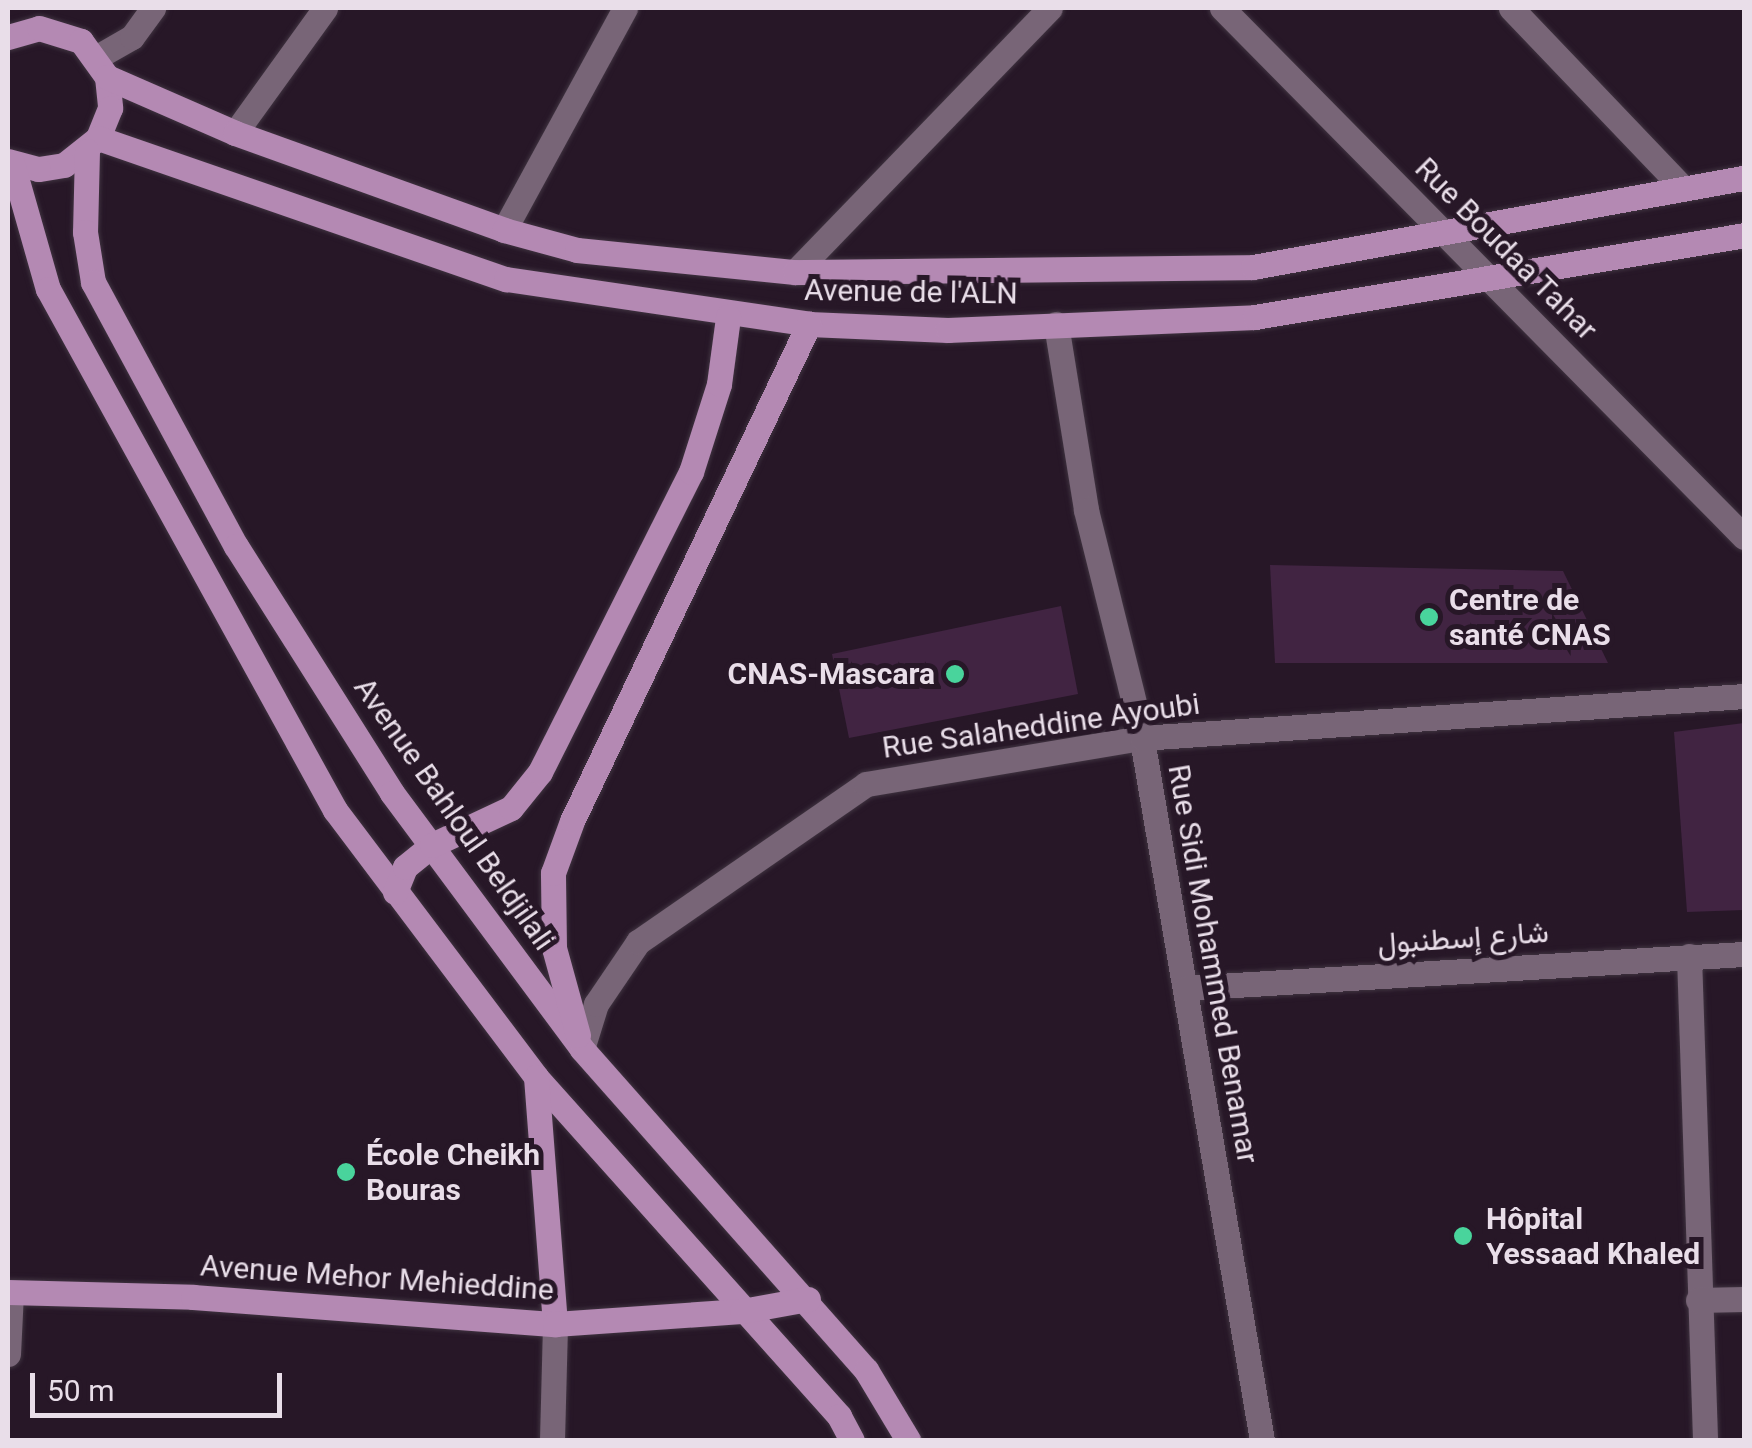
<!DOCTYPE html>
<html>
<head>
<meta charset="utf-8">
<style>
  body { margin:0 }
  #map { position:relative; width:1752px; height:1448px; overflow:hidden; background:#271727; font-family:Roboto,Vazirmatn,sans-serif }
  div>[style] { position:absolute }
  .building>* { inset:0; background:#412442 }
  .roads { filter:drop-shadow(0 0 2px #3f3340) drop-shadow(0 0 2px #3f3340) }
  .minor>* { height:25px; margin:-12.5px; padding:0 12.5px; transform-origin:12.5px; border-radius:12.5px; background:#786577 }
  .major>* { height:25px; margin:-12.5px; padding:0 12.5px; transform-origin:12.5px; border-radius:12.5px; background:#b489b3 }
  .dots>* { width:28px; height:28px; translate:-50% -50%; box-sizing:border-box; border:5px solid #271727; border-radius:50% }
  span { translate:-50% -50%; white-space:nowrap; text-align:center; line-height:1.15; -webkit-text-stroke:10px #271727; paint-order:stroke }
  .street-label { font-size:30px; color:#e9dee9 }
  .poi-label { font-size:30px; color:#e9dee9; font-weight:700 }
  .left { translate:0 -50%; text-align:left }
  .right { translate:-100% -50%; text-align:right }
  .frame { position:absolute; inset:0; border:10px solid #e9dee9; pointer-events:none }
  .scale { position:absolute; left:30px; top:1373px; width:252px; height:45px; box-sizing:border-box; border:5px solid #e9dee9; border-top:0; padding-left:12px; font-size:30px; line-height:35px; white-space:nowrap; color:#e9dee9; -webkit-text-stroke:8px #271727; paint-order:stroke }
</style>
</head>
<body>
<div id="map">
  <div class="building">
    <i style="clip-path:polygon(1270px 565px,1563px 571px,1608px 663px,1275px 663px)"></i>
    <i style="clip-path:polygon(1061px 606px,1078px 694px,849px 738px,832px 654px)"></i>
    <i style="clip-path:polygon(1744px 723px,1744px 910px,1687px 912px,1674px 732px)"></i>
  </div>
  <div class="roads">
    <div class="minor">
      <i style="left:1222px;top:8px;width:743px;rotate:45.38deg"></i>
      <i style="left:1511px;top:8px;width:248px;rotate:46.3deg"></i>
      <i style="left:97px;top:57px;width:40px;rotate:-29.7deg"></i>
      <i style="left:132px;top:37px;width:36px;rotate:-54deg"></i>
      <i style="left:235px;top:133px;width:154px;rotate:-54.2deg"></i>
      <i style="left:504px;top:230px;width:253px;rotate:-61.4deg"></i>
      <i style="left:795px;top:272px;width:367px;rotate:-46deg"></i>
      <i style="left:1056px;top:324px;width:188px;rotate:80.8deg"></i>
      <i style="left:1086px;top:510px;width:219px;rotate:76deg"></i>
      <i style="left:1139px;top:722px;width:728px;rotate:80.28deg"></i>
      <i style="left:1689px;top:956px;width:484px;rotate:88.1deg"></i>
      <i style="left:1186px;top:988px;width:559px;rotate:-3.49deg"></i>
      <i style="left:582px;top:1049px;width:47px;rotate:-72.7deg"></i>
      <i style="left:596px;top:1004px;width:75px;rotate:-55.9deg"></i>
      <i style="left:638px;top:942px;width:277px;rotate:-34.7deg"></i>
      <i style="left:866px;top:784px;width:280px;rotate:-9.5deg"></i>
      <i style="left:1142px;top:738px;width:603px;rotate:-3.99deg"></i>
      <i style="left:1698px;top:1300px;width:46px;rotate:-1.2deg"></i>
      <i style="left:8px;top:1354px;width:61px;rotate:-87.2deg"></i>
      <i style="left:552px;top:1440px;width:116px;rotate:-88.5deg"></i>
    </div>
    <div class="major">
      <i style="left:8px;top:37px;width:32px;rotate:-16deg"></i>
      <i style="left:39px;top:28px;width:44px;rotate:17.2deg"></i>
      <i style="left:81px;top:41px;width:44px;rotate:54.2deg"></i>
      <i style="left:107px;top:77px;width:31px;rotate:84deg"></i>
      <i style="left:110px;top:108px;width:32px;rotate:112deg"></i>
      <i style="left:98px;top:138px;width:43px;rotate:141.5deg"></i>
      <i style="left:64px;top:165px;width:26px;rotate:171deg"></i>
      <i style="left:38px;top:169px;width:31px;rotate:-165deg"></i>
      <i style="left:107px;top:77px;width:140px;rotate:23.6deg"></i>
      <i style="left:235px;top:133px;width:286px;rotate:19.8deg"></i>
      <i style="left:504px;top:230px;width:76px;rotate:15.3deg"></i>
      <i style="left:577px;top:250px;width:219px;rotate:5.8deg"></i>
      <i style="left:795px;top:272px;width:458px;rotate:-0.6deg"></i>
      <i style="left:1253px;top:267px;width:499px;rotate:-10.3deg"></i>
      <i style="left:98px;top:138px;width:432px;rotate:19.1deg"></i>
      <i style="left:506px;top:279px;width:306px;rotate:8.4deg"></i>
      <i style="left:809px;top:324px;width:139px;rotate:2.5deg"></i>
      <i style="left:948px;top:330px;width:307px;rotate:-2.4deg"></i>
      <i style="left:1255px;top:317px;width:496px;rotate:-9.5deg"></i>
      <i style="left:87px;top:151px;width:81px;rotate:91.4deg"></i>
      <i style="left:85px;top:232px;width:51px;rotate:80.9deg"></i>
      <i style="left:93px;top:282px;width:300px;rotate:61.6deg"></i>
      <i style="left:236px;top:546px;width:292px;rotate:57.7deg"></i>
      <i style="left:392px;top:793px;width:319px;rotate:53.4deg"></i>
      <i style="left:582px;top:1049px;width:429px;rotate:48.5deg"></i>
      <i style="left:866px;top:1370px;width:82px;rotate:59deg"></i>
      <i style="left:12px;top:163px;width:131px;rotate:74.1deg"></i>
      <i style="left:48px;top:289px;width:595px;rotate:61.15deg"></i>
      <i style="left:335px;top:810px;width:334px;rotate:53deg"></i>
      <i style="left:536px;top:1077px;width:455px;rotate:48.2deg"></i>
      <i style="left:839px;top:1416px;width:27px;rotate:62deg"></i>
      <i style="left:395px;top:892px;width:27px;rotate:-68deg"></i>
      <i style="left:405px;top:867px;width:35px;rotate:-39deg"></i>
      <i style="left:432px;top:845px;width:87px;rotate:-25.1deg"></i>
      <i style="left:511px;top:808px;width:46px;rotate:-51.1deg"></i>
      <i style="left:540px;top:772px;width:336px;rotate:-63.3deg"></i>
      <i style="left:691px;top:472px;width:92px;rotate:-72.3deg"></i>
      <i style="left:719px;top:384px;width:68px;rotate:-82.3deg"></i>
      <i style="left:578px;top:1035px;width:90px;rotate:-105.4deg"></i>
      <i style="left:554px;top:948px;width:75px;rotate:-90.8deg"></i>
      <i style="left:553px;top:873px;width:55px;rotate:-69.9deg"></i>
      <i style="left:572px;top:821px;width:551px;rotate:-64.51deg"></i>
      <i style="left:536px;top:1077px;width:248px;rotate:85.6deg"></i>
      <i style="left:8px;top:1292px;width:185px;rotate:1.5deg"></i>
      <i style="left:193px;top:1297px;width:363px;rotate:4.3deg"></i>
      <i style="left:555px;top:1324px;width:187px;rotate:-4deg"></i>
      <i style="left:742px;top:1311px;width:67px;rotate:-10.3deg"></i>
    </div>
  </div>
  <div class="dots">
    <i style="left:1429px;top:617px;background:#49d49c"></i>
    <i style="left:955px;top:674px;background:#49d49c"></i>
    <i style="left:346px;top:1172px;background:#49d49c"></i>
    <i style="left:1463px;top:1236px;background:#49d49c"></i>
  </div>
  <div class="street-label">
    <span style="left:1506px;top:249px;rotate:45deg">Rue Boudaa Tahar</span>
    <span style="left:911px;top:292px;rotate:1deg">Avenue de l'ALN</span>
    <span style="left:1041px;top:726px;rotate:-8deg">Rue Salaheddine Ayoubi</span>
    <span style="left:454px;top:814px;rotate:55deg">Avenue Bahloul Beldjilali</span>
    <span style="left:1463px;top:938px;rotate:-4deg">شارع إسطنبول</span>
    <span style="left:1213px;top:964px;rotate:80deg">Rue Sidi Mohammed Benamar</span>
    <span style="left:377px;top:1278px;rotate:4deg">Avenue Mehor Mehieddine</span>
  </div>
  <div class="poi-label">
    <span class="left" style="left:1449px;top:617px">Centre de<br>santé CNAS</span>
    <span class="right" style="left:935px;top:674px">CNAS-Mascara</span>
    <span class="left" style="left:366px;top:1172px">École Cheikh<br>Bouras</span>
    <span class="left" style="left:1486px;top:1236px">Hôpital<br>Yessaad Khaled</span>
  </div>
  <div class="frame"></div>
  <div class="scale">50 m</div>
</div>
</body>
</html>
